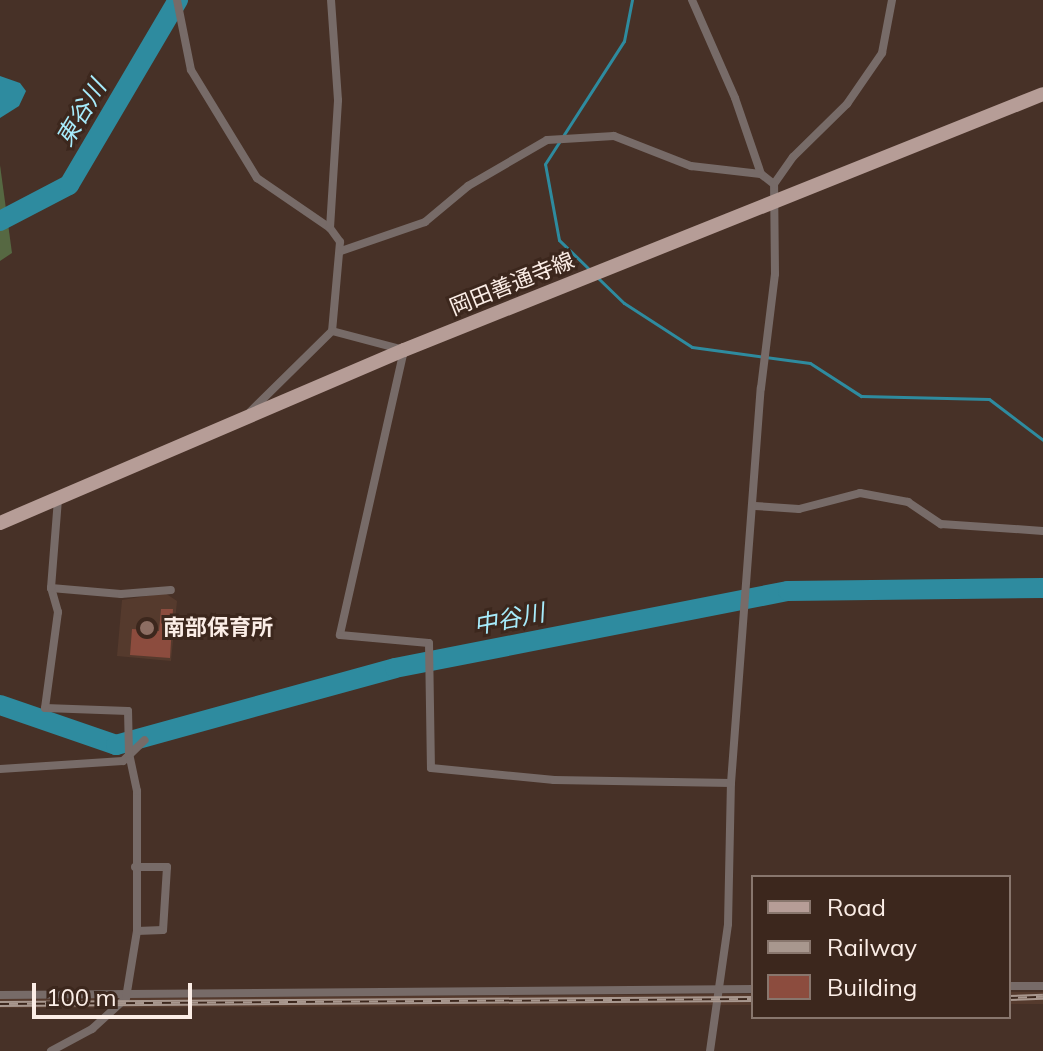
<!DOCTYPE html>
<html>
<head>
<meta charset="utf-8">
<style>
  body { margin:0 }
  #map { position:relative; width:1043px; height:1051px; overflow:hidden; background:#473127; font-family:Mulish,"Noto Sans JP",sans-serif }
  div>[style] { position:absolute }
  .built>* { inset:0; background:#553a2d }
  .green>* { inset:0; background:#566842 }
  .water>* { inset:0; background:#2e8b9f }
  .stream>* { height:3px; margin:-1.5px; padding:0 1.5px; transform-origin:1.5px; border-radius:1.5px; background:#2e8b9f }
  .river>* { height:20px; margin:-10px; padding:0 10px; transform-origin:10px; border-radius:10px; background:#2e8b9f }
  .building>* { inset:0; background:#8c4c3e }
  .minor>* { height:8px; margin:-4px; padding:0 4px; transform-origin:4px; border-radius:4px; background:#776b68 }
  .primary>* { height:14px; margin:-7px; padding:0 7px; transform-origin:7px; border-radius:7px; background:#b69d97 }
  .rail>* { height:6px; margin-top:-3px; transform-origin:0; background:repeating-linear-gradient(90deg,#3c271d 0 9px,#a8978e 0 18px); box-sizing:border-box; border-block:2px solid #a8978e }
  .dots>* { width:22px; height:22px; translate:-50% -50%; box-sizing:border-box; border:4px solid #3c271d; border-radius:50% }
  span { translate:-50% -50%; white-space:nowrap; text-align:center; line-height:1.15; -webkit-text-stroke:6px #3c271d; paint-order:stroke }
  .street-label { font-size:22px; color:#fbede6 }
  .poi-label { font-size:22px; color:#fbede6; font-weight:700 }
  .left { translate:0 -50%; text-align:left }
  .water-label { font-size:24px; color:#a7ecfc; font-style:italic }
  .legend { position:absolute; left:751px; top:875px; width:260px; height:144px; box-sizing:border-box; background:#3c271d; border:2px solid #88766d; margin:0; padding:10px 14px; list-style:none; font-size:24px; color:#fbede6 }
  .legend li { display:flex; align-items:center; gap:16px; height:40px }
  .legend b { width:40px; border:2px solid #88766d }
  .scale { position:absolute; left:32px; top:983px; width:160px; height:36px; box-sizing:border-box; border:4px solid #fbede6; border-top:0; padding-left:10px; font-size:24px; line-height:28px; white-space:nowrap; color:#fbede6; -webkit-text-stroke:6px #3c271d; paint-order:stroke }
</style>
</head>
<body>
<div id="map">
  <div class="built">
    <i style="clip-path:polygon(165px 593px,177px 601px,171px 661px,117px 656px,122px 600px)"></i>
    <i style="clip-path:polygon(1009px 992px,1043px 992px,1043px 1004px,1009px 1004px)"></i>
    <i style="clip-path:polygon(753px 994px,753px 1005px,0 1008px,0 999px)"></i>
  </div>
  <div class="green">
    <i style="clip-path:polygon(0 165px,12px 253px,0 261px)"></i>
  </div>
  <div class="water">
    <i style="clip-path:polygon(0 76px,20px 83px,26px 91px,19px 106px,0 118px)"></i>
  </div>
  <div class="stream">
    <i style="left:590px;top:270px;width:43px;rotate:-135.9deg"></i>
    <i style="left:559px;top:240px;width:77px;rotate:-100.4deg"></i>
    <i style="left:545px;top:164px;width:146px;rotate:-57.3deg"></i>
    <i style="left:624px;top:41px;width:42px;rotate:-79deg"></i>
    <i style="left:598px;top:278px;width:36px;rotate:44deg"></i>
    <i style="left:624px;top:303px;width:81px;rotate:32.9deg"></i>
    <i style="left:692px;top:347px;width:119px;rotate:7.7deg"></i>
    <i style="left:810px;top:363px;width:61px;rotate:32.9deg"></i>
    <i style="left:861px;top:396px;width:128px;rotate:1.3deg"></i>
    <i style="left:989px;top:399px;width:68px;rotate:37.2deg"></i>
  </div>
  <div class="river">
    <i style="left:0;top:221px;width:78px;rotate:-27.6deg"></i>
    <i style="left:69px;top:185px;width:215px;rotate:-59.5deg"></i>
    <i style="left:0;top:705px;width:123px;rotate:19deg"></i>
    <i style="left:116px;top:745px;width:289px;rotate:-15.4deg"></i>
    <i style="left:395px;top:668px;width:400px;rotate:-11.1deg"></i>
    <i style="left:788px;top:591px;width:255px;rotate:-0.7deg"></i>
  </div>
  <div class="building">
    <i style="clip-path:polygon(161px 609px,173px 609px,170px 658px,130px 655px,132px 629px,159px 631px)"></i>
  </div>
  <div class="minor">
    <i style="left:177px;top:0;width:71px;rotate:78.7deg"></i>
    <i style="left:191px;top:70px;width:127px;rotate:58.6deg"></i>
    <i style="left:257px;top:178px;width:88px;rotate:34.4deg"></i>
    <i style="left:330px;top:228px;width:17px;rotate:54deg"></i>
    <i style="left:340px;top:242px;width:89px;rotate:95.1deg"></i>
    <i style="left:332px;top:331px;width:115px;rotate:135.4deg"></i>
    <i style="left:692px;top:0;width:107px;rotate:66.3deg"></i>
    <i style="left:735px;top:98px;width:80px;rotate:71.1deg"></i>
    <i style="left:761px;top:174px;width:16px;rotate:38deg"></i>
    <i style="left:330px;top:228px;width:128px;rotate:-86.4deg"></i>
    <i style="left:338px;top:100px;width:100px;rotate:-94deg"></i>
    <i style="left:341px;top:251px;width:89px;rotate:-19deg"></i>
    <i style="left:425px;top:222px;width:56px;rotate:-39.9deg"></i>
    <i style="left:468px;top:186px;width:91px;rotate:-30.2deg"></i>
    <i style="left:547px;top:140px;width:67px;rotate:-3.4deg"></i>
    <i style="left:614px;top:136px;width:83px;rotate:21.3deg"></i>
    <i style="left:691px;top:166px;width:70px;rotate:6.5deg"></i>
    <i style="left:332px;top:331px;width:74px;rotate:14.8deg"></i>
    <i style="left:404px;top:350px;width:292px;rotate:102.7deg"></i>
    <i style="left:340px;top:635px;width:89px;rotate:5.1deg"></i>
    <i style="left:429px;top:643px;width:125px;rotate:89.1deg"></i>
    <i style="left:431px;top:768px;width:124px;rotate:5.6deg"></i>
    <i style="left:554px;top:780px;width:177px;rotate:1deg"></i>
    <i style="left:755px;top:506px;width:44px;rotate:3.9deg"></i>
    <i style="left:799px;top:509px;width:63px;rotate:-14.7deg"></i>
    <i style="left:860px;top:493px;width:49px;rotate:10.6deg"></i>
    <i style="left:908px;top:502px;width:40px;rotate:34deg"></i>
    <i style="left:941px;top:524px;width:102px;rotate:3.9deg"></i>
    <i style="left:51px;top:588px;width:70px;rotate:4.9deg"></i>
    <i style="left:121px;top:594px;width:50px;rotate:-4.6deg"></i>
    <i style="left:0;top:769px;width:123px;rotate:-3.7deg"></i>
    <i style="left:123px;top:761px;width:30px;rotate:-44deg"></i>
    <i style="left:135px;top:867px;width:32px"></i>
    <i style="left:167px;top:867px;width:63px;rotate:93.6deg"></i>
    <i style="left:163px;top:930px;width:26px;rotate:178deg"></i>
    <i style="left:1009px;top:986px;width:34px"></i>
    <i style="left:0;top:995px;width:753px;rotate:-0.46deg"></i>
    <i style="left:51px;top:1051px;width:47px;rotate:-28.2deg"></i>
    <i style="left:92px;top:1029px;width:46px;rotate:-42.4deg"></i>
    <i style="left:126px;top:998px;width:68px;rotate:-80.7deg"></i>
    <i style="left:137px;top:931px;width:140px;rotate:-90deg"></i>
    <i style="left:137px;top:791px;width:38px;rotate:-102deg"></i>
    <i style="left:129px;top:754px;width:43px;rotate:-91.3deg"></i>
    <i style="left:128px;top:711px;width:83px;rotate:-177.9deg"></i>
    <i style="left:45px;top:708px;width:97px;rotate:-82.3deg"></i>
    <i style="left:58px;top:612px;width:25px;rotate:-106deg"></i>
    <i style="left:51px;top:588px;width:89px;rotate:-85.5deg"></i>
    <i style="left:710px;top:1051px;width:128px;rotate:-81.9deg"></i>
    <i style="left:728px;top:924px;width:141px;rotate:-88.8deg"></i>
    <i style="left:731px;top:783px;width:396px;rotate:-85.7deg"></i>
    <i style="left:761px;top:388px;width:115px;rotate:-83deg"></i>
    <i style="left:775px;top:274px;width:90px;rotate:-90.6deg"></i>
    <i style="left:774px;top:184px;width:33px;rotate:-55deg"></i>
    <i style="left:793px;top:157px;width:76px;rotate:-44.5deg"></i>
    <i style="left:847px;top:104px;width:62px;rotate:-55.5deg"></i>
    <i style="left:882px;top:53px;width:54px;rotate:-79.3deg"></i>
  </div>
  <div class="primary">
    <i style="left:0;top:523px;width:439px;rotate:-23.2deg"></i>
    <i style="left:404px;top:350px;width:688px;rotate:-21.83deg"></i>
  </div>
  <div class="rail">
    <i style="left:1009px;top:998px;width:34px;rotate:-2deg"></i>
    <i style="left:0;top:1004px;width:753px;rotate:-0.38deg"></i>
  </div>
  <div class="dots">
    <i style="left:147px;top:628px;background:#8d6e63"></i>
  </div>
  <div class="street-label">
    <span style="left:512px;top:284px;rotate:-22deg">岡田善通寺線</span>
  </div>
  <div class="poi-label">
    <span class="left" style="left:163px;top:628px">南部保育所</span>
  </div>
  <div class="water-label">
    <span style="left:81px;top:113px;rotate:-59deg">東谷川</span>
    <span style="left:509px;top:619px;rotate:-11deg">中谷川</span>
  </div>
  <ul class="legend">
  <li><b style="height:10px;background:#b69d97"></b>Road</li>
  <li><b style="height:10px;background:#a8978e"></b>Railway</li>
  <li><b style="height:22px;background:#8c4c3e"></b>Building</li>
  </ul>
  <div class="scale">100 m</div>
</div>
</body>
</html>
